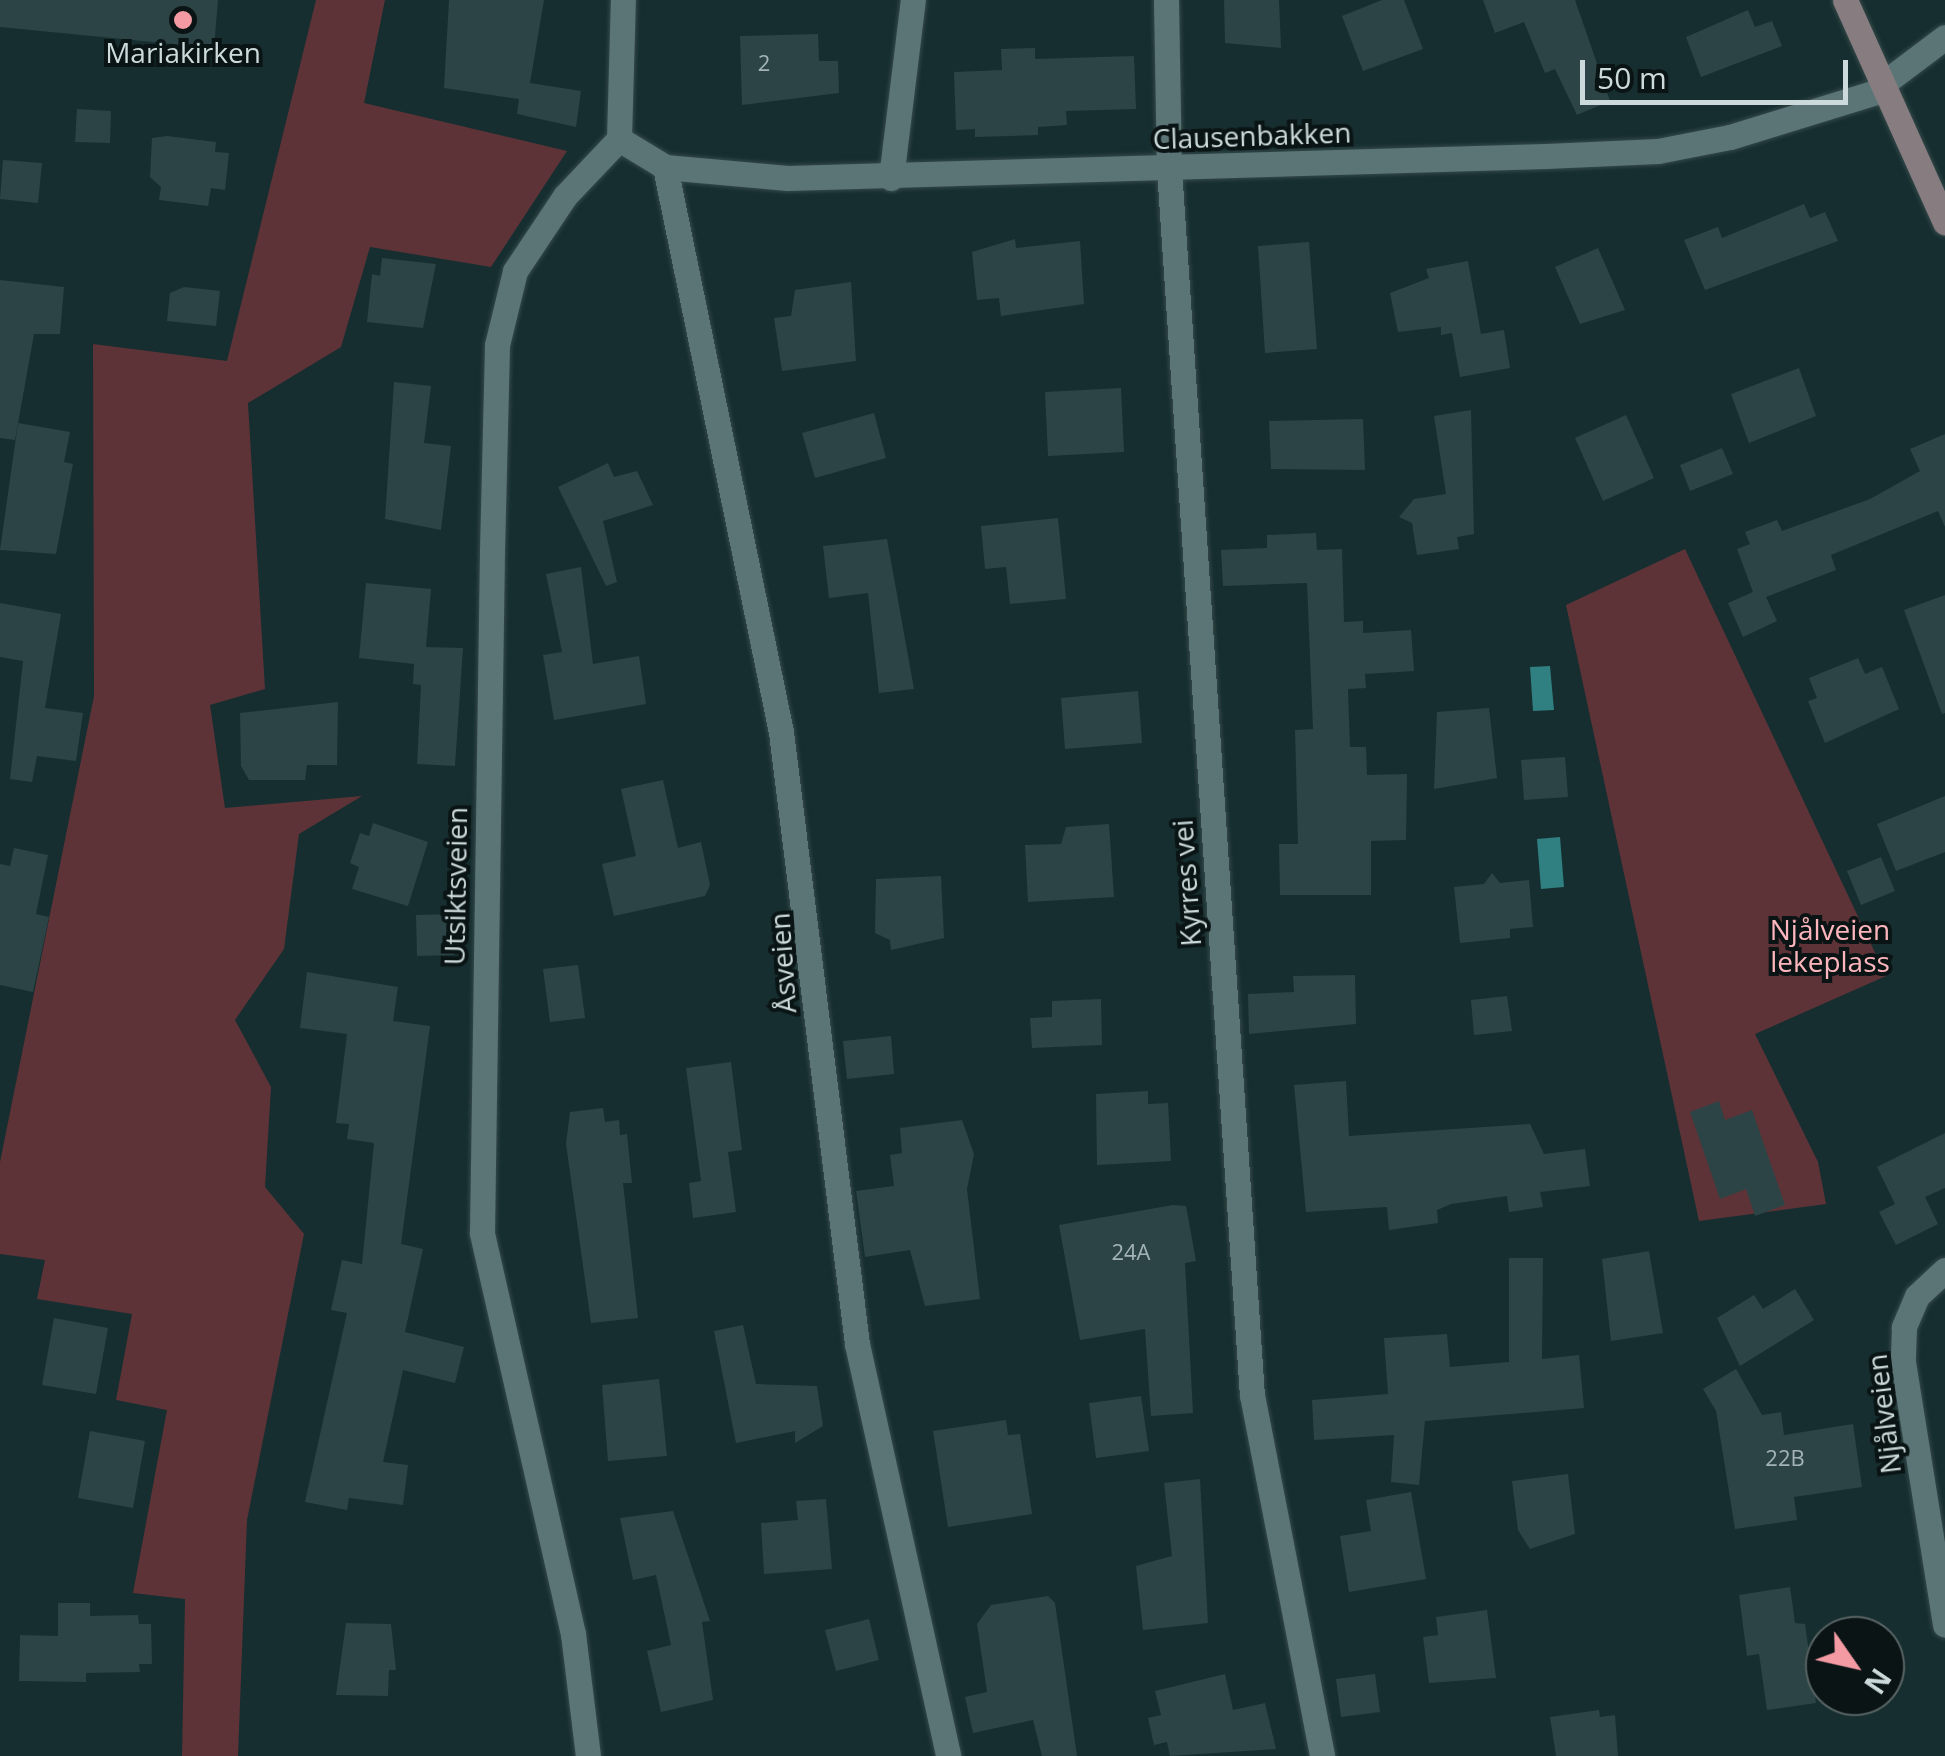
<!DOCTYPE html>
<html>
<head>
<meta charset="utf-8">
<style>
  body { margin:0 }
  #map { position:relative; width:1945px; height:1756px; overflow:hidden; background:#162e2f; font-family:"Open Sans",sans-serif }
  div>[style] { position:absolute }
  .green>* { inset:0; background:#5d3338 }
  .water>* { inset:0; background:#307f81 }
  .building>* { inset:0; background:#2c4445 }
  .roads { filter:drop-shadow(0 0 2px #35494a) drop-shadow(0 0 2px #35494a) }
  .minor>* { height:25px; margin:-12.5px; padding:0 12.5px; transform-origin:12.5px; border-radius:12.5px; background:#5b7576 }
  .secondary>* { height:25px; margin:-12.5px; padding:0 12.5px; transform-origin:12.5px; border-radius:12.5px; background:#877d81 }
  .dots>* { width:28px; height:28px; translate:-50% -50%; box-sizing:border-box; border:5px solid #0a1415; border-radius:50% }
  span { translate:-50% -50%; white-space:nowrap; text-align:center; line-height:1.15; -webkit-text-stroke:8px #0a1415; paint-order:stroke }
  .number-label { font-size:22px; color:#a4b4b6 }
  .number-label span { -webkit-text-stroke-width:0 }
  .poi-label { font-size:28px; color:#ccdadb }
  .street-label { font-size:28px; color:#ccdadb }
  .park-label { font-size:28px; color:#feb6bc }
  .north { position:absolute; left:1805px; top:1616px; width:100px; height:100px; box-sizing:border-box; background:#0a1415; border:2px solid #586364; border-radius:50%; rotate:124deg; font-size:28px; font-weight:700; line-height:40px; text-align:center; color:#ccdadb }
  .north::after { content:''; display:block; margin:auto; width:35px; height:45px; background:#f49aa3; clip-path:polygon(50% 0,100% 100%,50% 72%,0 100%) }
  .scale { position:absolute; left:1580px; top:60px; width:268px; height:45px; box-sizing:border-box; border:5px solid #ccdadb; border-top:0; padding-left:12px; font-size:30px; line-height:35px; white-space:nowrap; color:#ccdadb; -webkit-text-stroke:8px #0a1415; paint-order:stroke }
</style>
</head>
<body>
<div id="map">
  <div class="green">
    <i style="clip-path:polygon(316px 0,385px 0,364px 103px,567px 151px,491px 267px,370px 247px,341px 347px,248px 403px,265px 689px,210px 705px,225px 808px,362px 796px,299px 834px,284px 949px,235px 1020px,271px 1087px,265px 1187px,304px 1234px,247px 1520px,238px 1756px,182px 1756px,185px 1599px,133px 1593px,167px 1410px,116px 1400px,132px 1314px,37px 1299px,45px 1260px,0 1254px,0 1162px,94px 696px,93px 344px,227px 361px)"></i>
    <i style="clip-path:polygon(1685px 549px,1886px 976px,1755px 1034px,1818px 1162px,1826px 1204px,1699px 1221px,1566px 605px)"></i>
  </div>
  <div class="water">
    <i style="clip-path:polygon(1550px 666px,1554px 710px,1533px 711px,1530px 667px)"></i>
    <i style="clip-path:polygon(1560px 837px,1564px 887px,1541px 889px,1537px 839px)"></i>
  </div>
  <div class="building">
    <i style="clip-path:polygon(0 0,218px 0,214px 48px,0 27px)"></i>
    <i style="clip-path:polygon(449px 0,544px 0,530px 83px,581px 91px,576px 127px,517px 114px,519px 99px,444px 88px)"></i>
    <i style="clip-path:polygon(1224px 0,1279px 0,1281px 48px,1225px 43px)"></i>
    <i style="clip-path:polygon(1382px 0,1404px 0,1423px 49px,1363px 71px,1342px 16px)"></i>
    <i style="clip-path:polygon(1483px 0,1575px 0,1610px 101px,1577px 115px,1555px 69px,1545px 73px,1524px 22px,1495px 33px)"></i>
    <i style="clip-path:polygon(1748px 10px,1755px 27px,1772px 21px,1782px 46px,1701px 77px,1686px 37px)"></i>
    <i style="clip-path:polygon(818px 34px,819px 61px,838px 61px,839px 93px,742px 105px,740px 36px)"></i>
    <i style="clip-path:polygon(1035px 48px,1035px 59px,1134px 56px,1136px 109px,1066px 111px,1067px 125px,1038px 127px,1038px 135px,975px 137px,975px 129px,956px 130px,954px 72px,1002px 70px,1001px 49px)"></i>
    <i style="clip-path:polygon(77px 109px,111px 111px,110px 143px,75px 142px)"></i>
    <i style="clip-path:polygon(167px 136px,216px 142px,215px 152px,229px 153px,225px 190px,211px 188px,208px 206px,159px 200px,161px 187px,150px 177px,152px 138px)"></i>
    <i style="clip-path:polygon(3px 160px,42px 163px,38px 203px,0 199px)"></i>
    <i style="clip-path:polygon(1804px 204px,1810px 218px,1825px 212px,1838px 241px,1705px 290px,1684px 240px,1718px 227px,1722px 238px)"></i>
    <i style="clip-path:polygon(1015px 239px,1016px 248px,1080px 241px,1084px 304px,1001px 316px,999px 298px,977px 300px,972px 252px)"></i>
    <i style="clip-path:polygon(1309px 242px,1317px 349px,1265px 353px,1258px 246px)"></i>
    <i style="clip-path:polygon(1598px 248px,1625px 310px,1580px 324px,1555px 267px)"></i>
    <i style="clip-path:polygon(382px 258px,436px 264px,423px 328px,367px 322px,372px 274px,380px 276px)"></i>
    <i style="clip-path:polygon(1468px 261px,1481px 334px,1504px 330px,1510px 368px,1460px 377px,1452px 333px,1441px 335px,1441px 327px,1398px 332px,1390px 293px,1429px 278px,1426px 269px)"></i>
    <i style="clip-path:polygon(0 280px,64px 287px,60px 334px,34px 334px,15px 440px,0 438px)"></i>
    <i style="clip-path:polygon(851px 282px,856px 361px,782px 371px,774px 318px,791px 316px,795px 290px)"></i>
    <i style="clip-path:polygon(184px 287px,220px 291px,216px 326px,167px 321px,170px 293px)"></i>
    <i style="clip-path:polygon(1799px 368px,1816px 416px,1749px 443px,1731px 394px)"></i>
    <i style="clip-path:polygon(394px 382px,431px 386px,424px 443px,451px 446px,441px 530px,385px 519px)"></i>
    <i style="clip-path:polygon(1121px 388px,1124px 452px,1048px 456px,1045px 392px)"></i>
    <i style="clip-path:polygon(1471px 410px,1474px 534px,1457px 537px,1459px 549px,1417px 555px,1412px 523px,1399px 517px,1414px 499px,1446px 494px,1434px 416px)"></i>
    <i style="clip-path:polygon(874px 413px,886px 458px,815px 478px,802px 433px)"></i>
    <i style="clip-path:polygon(1626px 415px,1654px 478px,1603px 501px,1575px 438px)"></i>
    <i style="clip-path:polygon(1363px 419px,1365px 470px,1271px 469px,1269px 421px)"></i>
    <i style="clip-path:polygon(18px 423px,70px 432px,64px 462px,73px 464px,56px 554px,0 550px)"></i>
    <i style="clip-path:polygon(1945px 434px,1945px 527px,1938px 511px,1831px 555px,1836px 570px,1766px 597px,1777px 621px,1743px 637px,1728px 603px,1753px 592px,1737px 549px,1750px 544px,1745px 532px,1777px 520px,1782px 531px,1870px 499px,1920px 471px,1910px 449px)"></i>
    <i style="clip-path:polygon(1722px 448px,1733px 474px,1690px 491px,1680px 465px)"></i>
    <i style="clip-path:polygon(608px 463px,614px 477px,637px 471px,653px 505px,603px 521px,617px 582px,606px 586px,558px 487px)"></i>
    <i style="clip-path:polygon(1058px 518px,1066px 599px,1010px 604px,1006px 567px,985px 569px,981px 526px)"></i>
    <i style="clip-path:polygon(1316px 533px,1317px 550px,1342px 549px,1344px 622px,1363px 621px,1363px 633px,1411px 630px,1414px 671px,1365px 674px,1366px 688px,1348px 689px,1350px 747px,1366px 747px,1367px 775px,1407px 774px,1406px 840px,1371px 841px,1371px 895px,1280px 895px,1279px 844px,1298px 844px,1295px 730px,1313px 729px,1307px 583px,1223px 586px,1221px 550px,1267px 548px,1267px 535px)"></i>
    <i style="clip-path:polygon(887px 539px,914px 689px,879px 693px,868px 593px,829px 598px,823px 546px)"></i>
    <i style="clip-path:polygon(581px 567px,593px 664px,639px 656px,646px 704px,554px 720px,543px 655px,562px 652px,546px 574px)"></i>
    <i style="clip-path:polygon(366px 583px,431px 589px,426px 647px,463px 648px,455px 766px,417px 764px,421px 685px,413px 684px,414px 664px,359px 658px)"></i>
    <i style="clip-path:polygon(1945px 595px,1945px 713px,1942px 714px,1904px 610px)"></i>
    <i style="clip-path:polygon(0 603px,61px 614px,45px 708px,83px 713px,76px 761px,37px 756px,32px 782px,10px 779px,23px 661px,0 657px)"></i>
    <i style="clip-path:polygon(1858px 658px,1865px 674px,1882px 667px,1899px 709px,1825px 743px,1808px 701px,1817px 698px,1809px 678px)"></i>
    <i style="clip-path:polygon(1138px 691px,1142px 743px,1065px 749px,1061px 698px)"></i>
    <i style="clip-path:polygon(338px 702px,337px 765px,307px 765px,305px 780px,249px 780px,241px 766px,240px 713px)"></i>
    <i style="clip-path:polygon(1489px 708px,1497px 778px,1434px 789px,1437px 712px)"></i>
    <i style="clip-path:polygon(1565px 757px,1568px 797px,1524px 800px,1521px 760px)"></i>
    <i style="clip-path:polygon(663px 780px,678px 848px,701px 842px,710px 885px,705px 896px,614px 916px,602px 864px,636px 856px,621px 789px)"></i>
    <i style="clip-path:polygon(1945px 796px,1945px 852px,1896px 871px,1877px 824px)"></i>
    <i style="clip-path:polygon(373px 823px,428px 842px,408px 906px,352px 889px,359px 867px,350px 863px,360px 833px,369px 836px)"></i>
    <i style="clip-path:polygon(1109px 824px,1114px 897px,1028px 902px,1025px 845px,1061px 844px,1066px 827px)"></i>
    <i style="clip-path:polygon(14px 848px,48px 855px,36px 914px,49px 917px,33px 992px,0 985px,0 864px,10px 866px)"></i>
    <i style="clip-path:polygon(1881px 857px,1895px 891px,1861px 905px,1847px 871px)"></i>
    <i style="clip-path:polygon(1492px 873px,1500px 883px,1529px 880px,1533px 927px,1510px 929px,1510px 938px,1460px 943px,1454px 887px,1484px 884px)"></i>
    <i style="clip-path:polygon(941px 876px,944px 938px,891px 950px,890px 940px,875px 933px,876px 879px)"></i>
    <i style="clip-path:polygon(454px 914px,454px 955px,417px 956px,416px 915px)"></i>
    <i style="clip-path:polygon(578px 965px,585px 1018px,550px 1022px,543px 969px)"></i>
    <i style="clip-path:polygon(307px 972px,398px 987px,393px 1021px,430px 1026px,401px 1244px,423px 1249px,405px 1332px,464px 1347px,455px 1383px,403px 1370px,383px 1462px,408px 1465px,403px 1505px,349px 1498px,347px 1510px,305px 1502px,347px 1313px,331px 1310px,342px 1260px,362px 1264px,374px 1143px,347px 1139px,349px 1124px,336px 1123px,347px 1034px,300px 1028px)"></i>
    <i style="clip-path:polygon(1355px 975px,1356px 1024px,1249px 1034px,1248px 994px,1294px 992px,1293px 976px)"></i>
    <i style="clip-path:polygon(1507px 996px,1512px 1031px,1474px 1035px,1471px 1000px)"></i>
    <i style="clip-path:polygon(1101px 999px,1102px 1045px,1032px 1048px,1030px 1018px,1052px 1017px,1052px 1001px)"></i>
    <i style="clip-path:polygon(891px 1036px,894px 1074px,847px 1079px,843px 1041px)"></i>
    <i style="clip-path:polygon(731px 1062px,742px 1150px,728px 1152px,736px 1212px,693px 1218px,689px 1183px,701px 1181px,686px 1068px)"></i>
    <i style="clip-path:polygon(1346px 1081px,1349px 1136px,1530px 1124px,1544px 1154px,1585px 1149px,1590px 1186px,1540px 1192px,1543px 1207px,1509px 1212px,1507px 1196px,1451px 1204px,1437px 1210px,1438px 1223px,1389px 1230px,1387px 1207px,1306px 1212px,1294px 1085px)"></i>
    <i style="clip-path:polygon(1148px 1091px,1148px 1104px,1168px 1103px,1171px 1161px,1097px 1165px,1096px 1094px)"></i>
    <i style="clip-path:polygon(1719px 1101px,1725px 1120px,1752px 1110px,1785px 1205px,1755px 1216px,1746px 1189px,1720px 1199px,1690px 1112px)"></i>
    <i style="clip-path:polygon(603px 1108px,605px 1122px,619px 1120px,620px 1135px,627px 1134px,632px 1183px,623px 1183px,638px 1318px,591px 1323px,566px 1144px,570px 1112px)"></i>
    <i style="clip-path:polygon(962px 1120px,974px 1154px,967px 1189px,980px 1299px,925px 1306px,910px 1250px,865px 1257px,856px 1191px,894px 1186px,890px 1155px,902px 1153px,900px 1128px)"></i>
    <i style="clip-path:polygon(1945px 1133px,1945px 1188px,1925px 1197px,1938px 1224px,1896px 1245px,1879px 1212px,1895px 1204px,1877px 1167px)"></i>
    <i style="clip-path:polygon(1173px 1205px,1186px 1206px,1196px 1261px,1185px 1263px,1193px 1413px,1151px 1416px,1145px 1329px,1080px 1340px,1059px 1225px)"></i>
    <i style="clip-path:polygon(1649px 1251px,1663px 1333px,1611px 1341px,1602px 1259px)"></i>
    <i style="clip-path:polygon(1509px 1258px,1543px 1258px,1542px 1359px,1579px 1355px,1584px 1408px,1425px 1421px,1419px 1485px,1391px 1482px,1394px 1435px,1314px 1440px,1312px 1400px,1388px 1394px,1384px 1338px,1447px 1334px,1450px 1367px,1509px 1362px)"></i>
    <i style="clip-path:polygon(1795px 1289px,1814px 1320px,1740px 1366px,1717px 1318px,1754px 1295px,1763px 1309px)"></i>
    <i style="clip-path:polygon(54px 1318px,108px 1328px,96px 1394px,42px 1385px)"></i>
    <i style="clip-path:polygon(743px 1325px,756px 1384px,817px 1386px,823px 1426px,795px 1443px,795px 1431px,736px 1443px,714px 1331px)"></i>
    <i style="clip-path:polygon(1736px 1369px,1762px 1415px,1781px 1412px,1784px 1435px,1853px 1424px,1862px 1487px,1794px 1497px,1797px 1520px,1735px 1529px,1716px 1411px,1703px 1389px)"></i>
    <i style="clip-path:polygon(659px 1379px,667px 1456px,608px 1461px,602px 1385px)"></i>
    <i style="clip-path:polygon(1141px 1396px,1149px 1451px,1096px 1458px,1089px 1403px)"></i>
    <i style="clip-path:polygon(1006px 1420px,1008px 1435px,1020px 1434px,1032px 1514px,948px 1527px,933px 1431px)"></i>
    <i style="clip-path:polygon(90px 1431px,145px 1441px,133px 1508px,78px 1498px)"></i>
    <i style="clip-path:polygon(1568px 1474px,1575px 1534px,1530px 1549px,1518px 1530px,1512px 1481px)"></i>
    <i style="clip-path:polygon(1200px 1479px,1208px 1623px,1143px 1630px,1136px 1566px,1172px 1556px,1164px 1483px)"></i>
    <i style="clip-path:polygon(1411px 1492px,1426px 1579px,1349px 1592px,1340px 1536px,1371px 1531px,1366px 1500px)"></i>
    <i style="clip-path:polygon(826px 1499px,832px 1569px,764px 1574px,761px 1523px,798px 1520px,796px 1501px)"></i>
    <i style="clip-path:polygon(673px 1511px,710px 1621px,702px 1622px,713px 1700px,661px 1712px,647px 1651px,671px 1645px,656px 1575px,633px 1580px,620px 1518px)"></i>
    <i style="clip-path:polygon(1790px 1587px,1795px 1623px,1805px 1624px,1816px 1703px,1767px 1710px,1759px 1654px,1747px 1656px,1739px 1595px)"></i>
    <i style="clip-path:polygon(1048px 1596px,1055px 1603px,1077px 1756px,1042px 1756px,1033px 1720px,973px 1733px,965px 1697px,987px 1692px,977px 1624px,991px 1605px)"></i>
    <i style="clip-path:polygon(58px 1603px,90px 1603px,90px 1616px,138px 1615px,139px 1624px,151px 1624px,152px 1664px,139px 1664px,140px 1672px,86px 1673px,86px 1682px,19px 1681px,20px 1635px,58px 1636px)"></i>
    <i style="clip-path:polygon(1487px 1610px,1496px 1678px,1429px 1683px,1423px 1637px,1438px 1635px,1436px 1617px)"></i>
    <i style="clip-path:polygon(869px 1619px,879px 1660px,836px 1671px,825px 1630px)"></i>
    <i style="clip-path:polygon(346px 1623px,391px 1624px,396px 1670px,389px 1670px,388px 1696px,336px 1695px)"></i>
    <i style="clip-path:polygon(1225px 1674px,1233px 1710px,1265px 1703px,1276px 1749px,1170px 1756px,1167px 1742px,1154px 1745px,1148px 1718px,1161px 1715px,1155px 1691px)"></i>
    <i style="clip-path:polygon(1375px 1674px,1380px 1712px,1341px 1717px,1336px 1679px)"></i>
    <i style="clip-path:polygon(1599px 1710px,1600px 1717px,1615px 1715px,1618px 1756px,1556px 1756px,1550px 1717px)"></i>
  </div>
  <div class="roads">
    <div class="minor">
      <i style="left:1166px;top:0;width:169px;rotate:89deg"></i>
      <i style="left:1169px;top:169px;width:1229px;rotate:86.13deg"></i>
      <i style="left:1252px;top:1395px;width:368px;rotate:79deg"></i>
      <i style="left:1884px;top:83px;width:76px;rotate:-37deg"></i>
      <i style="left:619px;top:139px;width:54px;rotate:31.3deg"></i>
      <i style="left:665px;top:167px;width:123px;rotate:5.1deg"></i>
      <i style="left:788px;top:178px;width:758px;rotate:-1.66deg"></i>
      <i style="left:1546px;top:156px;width:112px;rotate:-2.6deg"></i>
      <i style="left:1658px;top:151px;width:73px;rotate:-11deg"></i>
      <i style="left:1730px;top:137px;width:163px;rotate:-17.1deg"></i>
      <i style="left:665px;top:167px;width:577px;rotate:78.4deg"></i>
      <i style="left:781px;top:732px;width:617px;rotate:82.92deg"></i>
      <i style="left:857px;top:1344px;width:422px;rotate:77.5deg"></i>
      <i style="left:891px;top:178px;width:179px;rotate:-83deg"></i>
      <i style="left:1945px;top:1270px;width:38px;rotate:137deg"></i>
      <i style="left:1917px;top:1296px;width:34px;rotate:113deg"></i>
      <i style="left:1904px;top:1327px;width:35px;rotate:92deg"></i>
      <i style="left:1903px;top:1362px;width:266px;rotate:80.9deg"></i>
      <i style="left:588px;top:1756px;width:123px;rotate:-97deg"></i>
      <i style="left:573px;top:1634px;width:411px;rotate:-102.8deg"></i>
      <i style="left:482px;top:1233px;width:682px;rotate:-89.16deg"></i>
      <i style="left:492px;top:551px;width:206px;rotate:-88.6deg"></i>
      <i style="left:497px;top:345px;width:76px;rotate:-76.3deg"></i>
      <i style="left:515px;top:271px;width:90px;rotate:-56.3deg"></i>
      <i style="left:565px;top:196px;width:79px;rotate:-46.5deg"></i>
      <i style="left:619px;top:139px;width:139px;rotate:-88.4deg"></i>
    </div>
    <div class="secondary">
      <i style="left:1845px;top:0;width:244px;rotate:65.8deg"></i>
    </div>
  </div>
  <div class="dots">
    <i style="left:183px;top:20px;background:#f49aa3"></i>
  </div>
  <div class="number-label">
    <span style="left:764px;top:63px">2</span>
    <span style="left:1131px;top:1252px">24A</span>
    <span style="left:1785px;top:1458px">22B</span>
  </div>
  <div class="poi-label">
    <span style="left:183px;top:52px">Mariakirken</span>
  </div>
  <div class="street-label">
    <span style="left:1252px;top:135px;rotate:-2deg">Clausenbakken</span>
    <span style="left:1186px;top:883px;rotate:-94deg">Kyrres vei</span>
    <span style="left:455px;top:886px;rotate:-89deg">Utsiktsveien</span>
    <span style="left:782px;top:963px;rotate:-94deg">Åsveien</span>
    <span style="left:1883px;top:1414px;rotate:-97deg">Njålveien</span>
  </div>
  <div class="park-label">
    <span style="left:1830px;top:945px">Njålveien<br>lekeplass</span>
  </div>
  <div class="north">N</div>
  <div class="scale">50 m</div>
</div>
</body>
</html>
